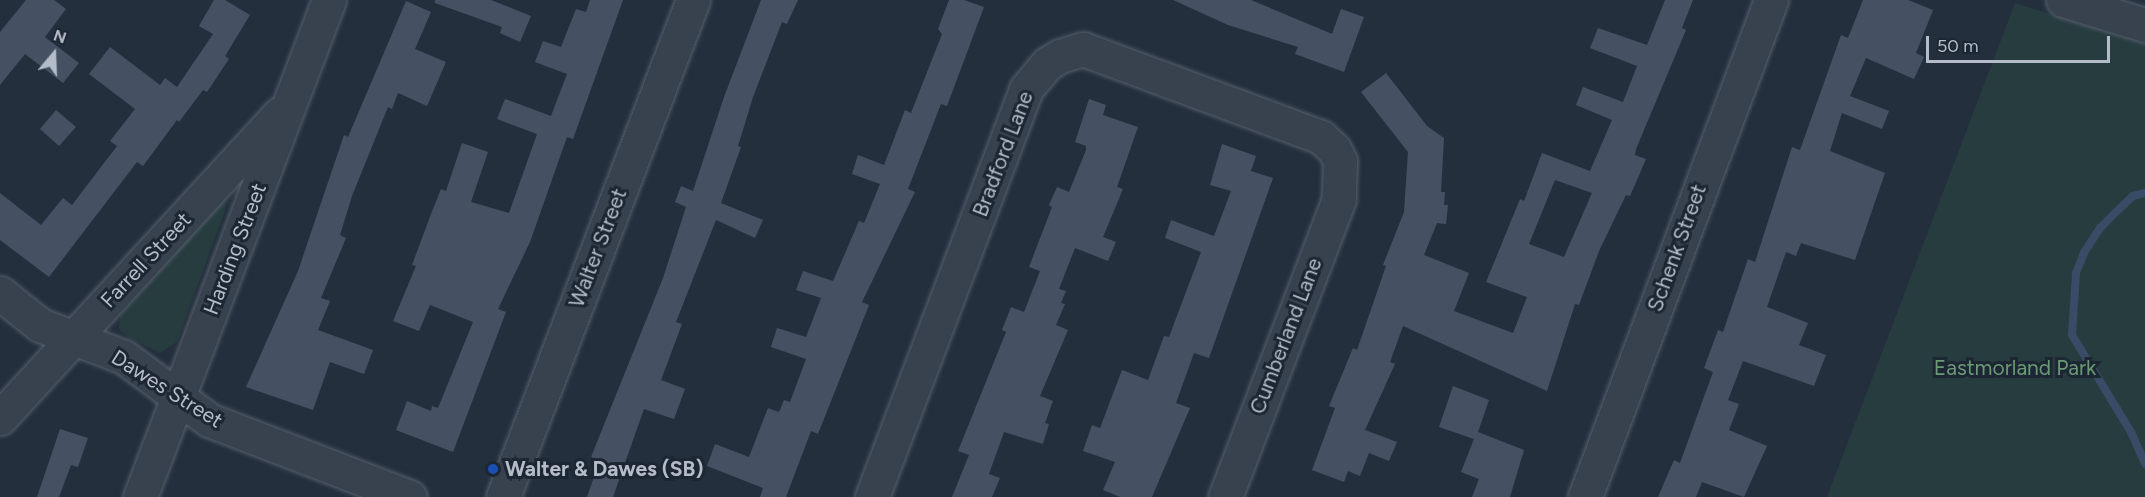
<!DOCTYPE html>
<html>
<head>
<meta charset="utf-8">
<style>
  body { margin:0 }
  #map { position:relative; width:2145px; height:497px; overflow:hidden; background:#242f3e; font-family:Figtree,sans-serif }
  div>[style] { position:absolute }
  .green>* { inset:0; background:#263c3f }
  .stream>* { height:8px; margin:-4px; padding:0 4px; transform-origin:4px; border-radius:4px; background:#394c67 }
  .building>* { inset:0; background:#455162 }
  .roads { filter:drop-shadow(0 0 2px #565f6c) drop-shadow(0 0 2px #565f6c) }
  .minor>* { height:33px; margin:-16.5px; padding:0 16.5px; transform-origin:16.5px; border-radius:16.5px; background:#38414e }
  .dots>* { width:16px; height:16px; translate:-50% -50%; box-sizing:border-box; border:3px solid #1d2633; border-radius:50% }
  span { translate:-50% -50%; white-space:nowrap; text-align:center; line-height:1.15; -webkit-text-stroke:6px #1d2633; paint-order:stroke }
  .street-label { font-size:21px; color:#b4bcc9 }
  .park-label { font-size:21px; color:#6b9a76 }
  .poi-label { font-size:21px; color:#b4bcc9; font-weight:700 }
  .left { translate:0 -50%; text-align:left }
  .north { position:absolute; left:24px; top:24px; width:60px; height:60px; -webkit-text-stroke:4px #1d2633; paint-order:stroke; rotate:19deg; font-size:16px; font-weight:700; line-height:24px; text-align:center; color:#b4bcc9 }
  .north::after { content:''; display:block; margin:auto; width:21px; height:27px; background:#b4bcc9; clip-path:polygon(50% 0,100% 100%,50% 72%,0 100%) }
  .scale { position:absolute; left:1926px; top:36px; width:184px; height:27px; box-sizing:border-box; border:3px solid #b4bcc9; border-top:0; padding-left:8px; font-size:18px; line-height:21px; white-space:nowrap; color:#b4bcc9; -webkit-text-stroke:4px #1d2633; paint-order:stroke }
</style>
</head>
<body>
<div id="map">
  <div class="green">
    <i style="clip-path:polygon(2015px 3px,2145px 44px,2145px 497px,1827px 497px)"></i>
    <i style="clip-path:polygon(220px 201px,225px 201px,226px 208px,177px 342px,160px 353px,129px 338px,119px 329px,120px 315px)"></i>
  </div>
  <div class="stream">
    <i style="left:2145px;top:193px;width:12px;rotate:166deg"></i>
    <i style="left:2133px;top:196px;width:19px;rotate:137deg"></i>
    <i style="left:2119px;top:209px;width:27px;rotate:135deg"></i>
    <i style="left:2100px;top:228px;width:30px;rotate:123deg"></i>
    <i style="left:2084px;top:253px;width:22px;rotate:112deg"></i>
    <i style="left:2076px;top:273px;width:62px;rotate:93.7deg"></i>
    <i style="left:2072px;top:335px;width:114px;rotate:58.7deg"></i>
    <i style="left:2131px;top:432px;width:35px;rotate:66deg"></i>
  </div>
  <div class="building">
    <i style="clip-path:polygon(26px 0,54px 0,66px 9px,45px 37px,79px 63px,63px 83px,25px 54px,0 85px,0 32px)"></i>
    <i style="clip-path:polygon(214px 0,225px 0,250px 15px,225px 56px,229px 59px,207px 92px,203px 90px,179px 122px,177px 120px,143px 166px,137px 162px,49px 277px,0 240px,0 193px,41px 225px,63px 198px,72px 205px,117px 146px,110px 141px,135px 109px,89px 74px,110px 47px,160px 85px,165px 78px,177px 87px,213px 34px,199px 26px)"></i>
    <i style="clip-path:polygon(435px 0,491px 0,531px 16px,520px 42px,500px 33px,502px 27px,435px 3px)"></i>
    <i style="clip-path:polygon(590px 0,623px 0,573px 139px,567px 137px,530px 242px,498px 309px,506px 312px,453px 452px,396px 430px,407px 401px,431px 411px,432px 406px,438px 408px,473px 322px,430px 305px,419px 331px,393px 321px,416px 266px,412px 265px,431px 214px,441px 189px,446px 191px,462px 143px,488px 152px,471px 202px,509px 213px,537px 134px,497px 119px,505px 99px,551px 116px,567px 74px,535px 62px,543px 41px,561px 47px,576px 9px,586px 12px)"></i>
    <i style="clip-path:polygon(761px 0,798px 0,787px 24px,782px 22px,753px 97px,738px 146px,741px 147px,721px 203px,763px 220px,755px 238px,716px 220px,676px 322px,682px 324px,661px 380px,685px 389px,674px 419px,644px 409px,613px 497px,587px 497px,600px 460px,591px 457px,663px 278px,686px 207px,675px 202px,681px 186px,693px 191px,724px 97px)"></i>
    <i style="clip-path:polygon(949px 0,964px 0,984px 7px,947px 106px,941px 104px,908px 189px,915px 192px,862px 302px,869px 305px,818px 434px,811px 431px,786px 497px,760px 497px,763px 488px,707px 466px,715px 444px,749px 457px,768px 408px,779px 412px,784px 400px,790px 402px,806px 359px,771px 347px,777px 328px,806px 337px,821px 298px,796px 290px,803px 271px,833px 281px,859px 221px,864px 223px,880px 184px,852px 174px,858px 155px,884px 165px,905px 110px,911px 113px,942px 34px,938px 29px)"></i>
    <i style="clip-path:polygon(1173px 0,1251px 0,1332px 34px,1341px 9px,1364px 17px,1344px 72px,1295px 54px,1298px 47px,1228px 25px)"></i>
    <i style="clip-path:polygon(evenodd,1665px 0,1693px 0,1682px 28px,1686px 30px,1636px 149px,1635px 155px,1646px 159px,1630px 196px,1626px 195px,1599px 251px,1579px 305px,1575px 304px,1547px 391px,1403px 326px,1390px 362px,1395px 364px,1365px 430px,1397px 442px,1389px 461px,1369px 453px,1360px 476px,1348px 471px,1344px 482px,1312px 470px,1335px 408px,1329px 406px,1353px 348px,1357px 350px,1386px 266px,1383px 265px,1404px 212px,1408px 152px,1361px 92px,1386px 73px,1427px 126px,1444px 138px,1441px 192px,1445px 192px,1444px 205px,1448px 205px,1446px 224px,1437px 223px,1424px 255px,1469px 273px,1454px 311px,1513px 333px,1527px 297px,1486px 282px,1520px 199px,1524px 201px,1542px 153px,1590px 171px,1612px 120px,1576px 105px,1583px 87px,1623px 102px,1637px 66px,1590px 48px,1598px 28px,1647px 45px,1665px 0,1555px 180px,1592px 193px,1564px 257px,1529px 244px,1555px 180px)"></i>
    <i style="clip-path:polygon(1863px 0,1908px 0,1933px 10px,1916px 53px,1924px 57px,1914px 79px,1866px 58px,1850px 96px,1889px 111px,1882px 129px,1842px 113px,1830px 151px,1885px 173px,1855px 260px,1801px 243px,1796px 256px,1786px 252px,1767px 307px,1808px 323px,1799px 345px,1826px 355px,1814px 386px,1743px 361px,1728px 400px,1739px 404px,1729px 430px,1767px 446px,1744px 497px,1702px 482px,1696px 497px,1658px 497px,1674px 460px,1680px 463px,1713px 372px,1704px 368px,1718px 330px,1723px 332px,1748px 259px,1755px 262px,1792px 147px,1800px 150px,1841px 35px,1848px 38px)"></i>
    <i style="clip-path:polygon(406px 1px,431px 12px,415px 49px,446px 62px,427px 106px,398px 93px,392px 109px,388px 107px,352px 196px,340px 235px,346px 238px,321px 298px,330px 301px,318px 330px,373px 350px,364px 374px,330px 362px,313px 410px,246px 387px,298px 271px,344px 135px,348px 137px)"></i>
    <i style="clip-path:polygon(1089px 99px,1106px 105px,1103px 115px,1138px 127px,1117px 187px,1123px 189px,1103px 237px,1116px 242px,1108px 261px,1075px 248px,1059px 289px,1066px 291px,1061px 303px,1065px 304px,1056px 325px,1068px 330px,1040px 396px,1053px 401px,1045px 423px,1049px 424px,1043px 444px,1004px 432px,989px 474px,1000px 478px,992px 497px,952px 497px,969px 455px,958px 451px,1006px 332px,1002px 330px,1011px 307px,1024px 312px,1040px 271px,1029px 267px,1052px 207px,1049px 205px,1057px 187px,1069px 192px,1086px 150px,1086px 146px,1075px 142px)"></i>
    <i style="clip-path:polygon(56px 110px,76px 127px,59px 146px,40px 129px)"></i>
    <i style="clip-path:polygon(1222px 144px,1256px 156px,1251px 171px,1273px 178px,1209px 358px,1194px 353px,1176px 403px,1190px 408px,1152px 497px,1120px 497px,1103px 490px,1115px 462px,1083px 451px,1092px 425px,1100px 428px,1122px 370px,1148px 380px,1164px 336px,1169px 337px,1201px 252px,1165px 238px,1171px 220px,1214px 236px,1231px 191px,1210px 185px)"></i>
    <i style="clip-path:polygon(1453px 386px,1489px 400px,1478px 432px,1524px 450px,1510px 497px,1472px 497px,1479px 479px,1461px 472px,1474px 439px,1439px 427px)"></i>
    <i style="clip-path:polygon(60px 429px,88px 438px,78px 467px,71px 465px,59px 497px,37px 497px)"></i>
  </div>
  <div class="roads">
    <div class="minor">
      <i style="left:2063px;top:0;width:86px;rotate:17deg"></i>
      <i style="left:0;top:293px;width:51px;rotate:38.7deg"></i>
      <i style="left:40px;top:325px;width:90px;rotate:20.9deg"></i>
      <i style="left:124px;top:357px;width:106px;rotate:36.5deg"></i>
      <i style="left:209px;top:420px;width:215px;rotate:21deg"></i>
      <i style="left:0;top:418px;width:413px;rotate:-47.4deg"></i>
      <i style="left:140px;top:497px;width:532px;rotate:-69.18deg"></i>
      <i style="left:503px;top:497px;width:532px;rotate:-69.08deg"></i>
      <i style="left:872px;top:497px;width:436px;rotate:-69.3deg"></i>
      <i style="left:1026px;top:89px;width:33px;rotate:-50deg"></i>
      <i style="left:1047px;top:64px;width:15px;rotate:-32deg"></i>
      <i style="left:1060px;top:56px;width:24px;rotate:-17deg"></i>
      <i style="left:1083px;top:49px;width:254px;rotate:20.3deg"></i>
      <i style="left:1321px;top:137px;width:18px;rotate:43deg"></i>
      <i style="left:1334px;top:149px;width:13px;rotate:63deg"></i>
      <i style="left:1340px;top:161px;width:38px;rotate:92deg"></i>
      <i style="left:1339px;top:199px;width:319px;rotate:110.9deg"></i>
      <i style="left:1585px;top:497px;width:531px;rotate:-69.48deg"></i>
    </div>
  </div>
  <div class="dots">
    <i style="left:493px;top:469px;background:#1a4fb4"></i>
  </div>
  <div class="street-label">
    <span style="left:1003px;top:154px;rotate:-69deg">Bradford Lane</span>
    <span style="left:598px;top:248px;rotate:-69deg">Walter Street</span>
    <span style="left:1677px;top:248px;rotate:-70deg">Schenk Street</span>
    <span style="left:235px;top:249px;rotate:-69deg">Harding Street</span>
    <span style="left:146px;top:260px;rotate:-47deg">Farrell Street</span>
    <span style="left:1286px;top:336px;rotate:-69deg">Cumberland Lane</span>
    <span style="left:167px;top:389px;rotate:32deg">Dawes Street</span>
  </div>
  <div class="park-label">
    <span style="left:2015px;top:368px">Eastmorland Park</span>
  </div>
  <div class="poi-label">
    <span class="left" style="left:505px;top:469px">Walter &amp; Dawes (SB)</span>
  </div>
  <div class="north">N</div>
  <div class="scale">50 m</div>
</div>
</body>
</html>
